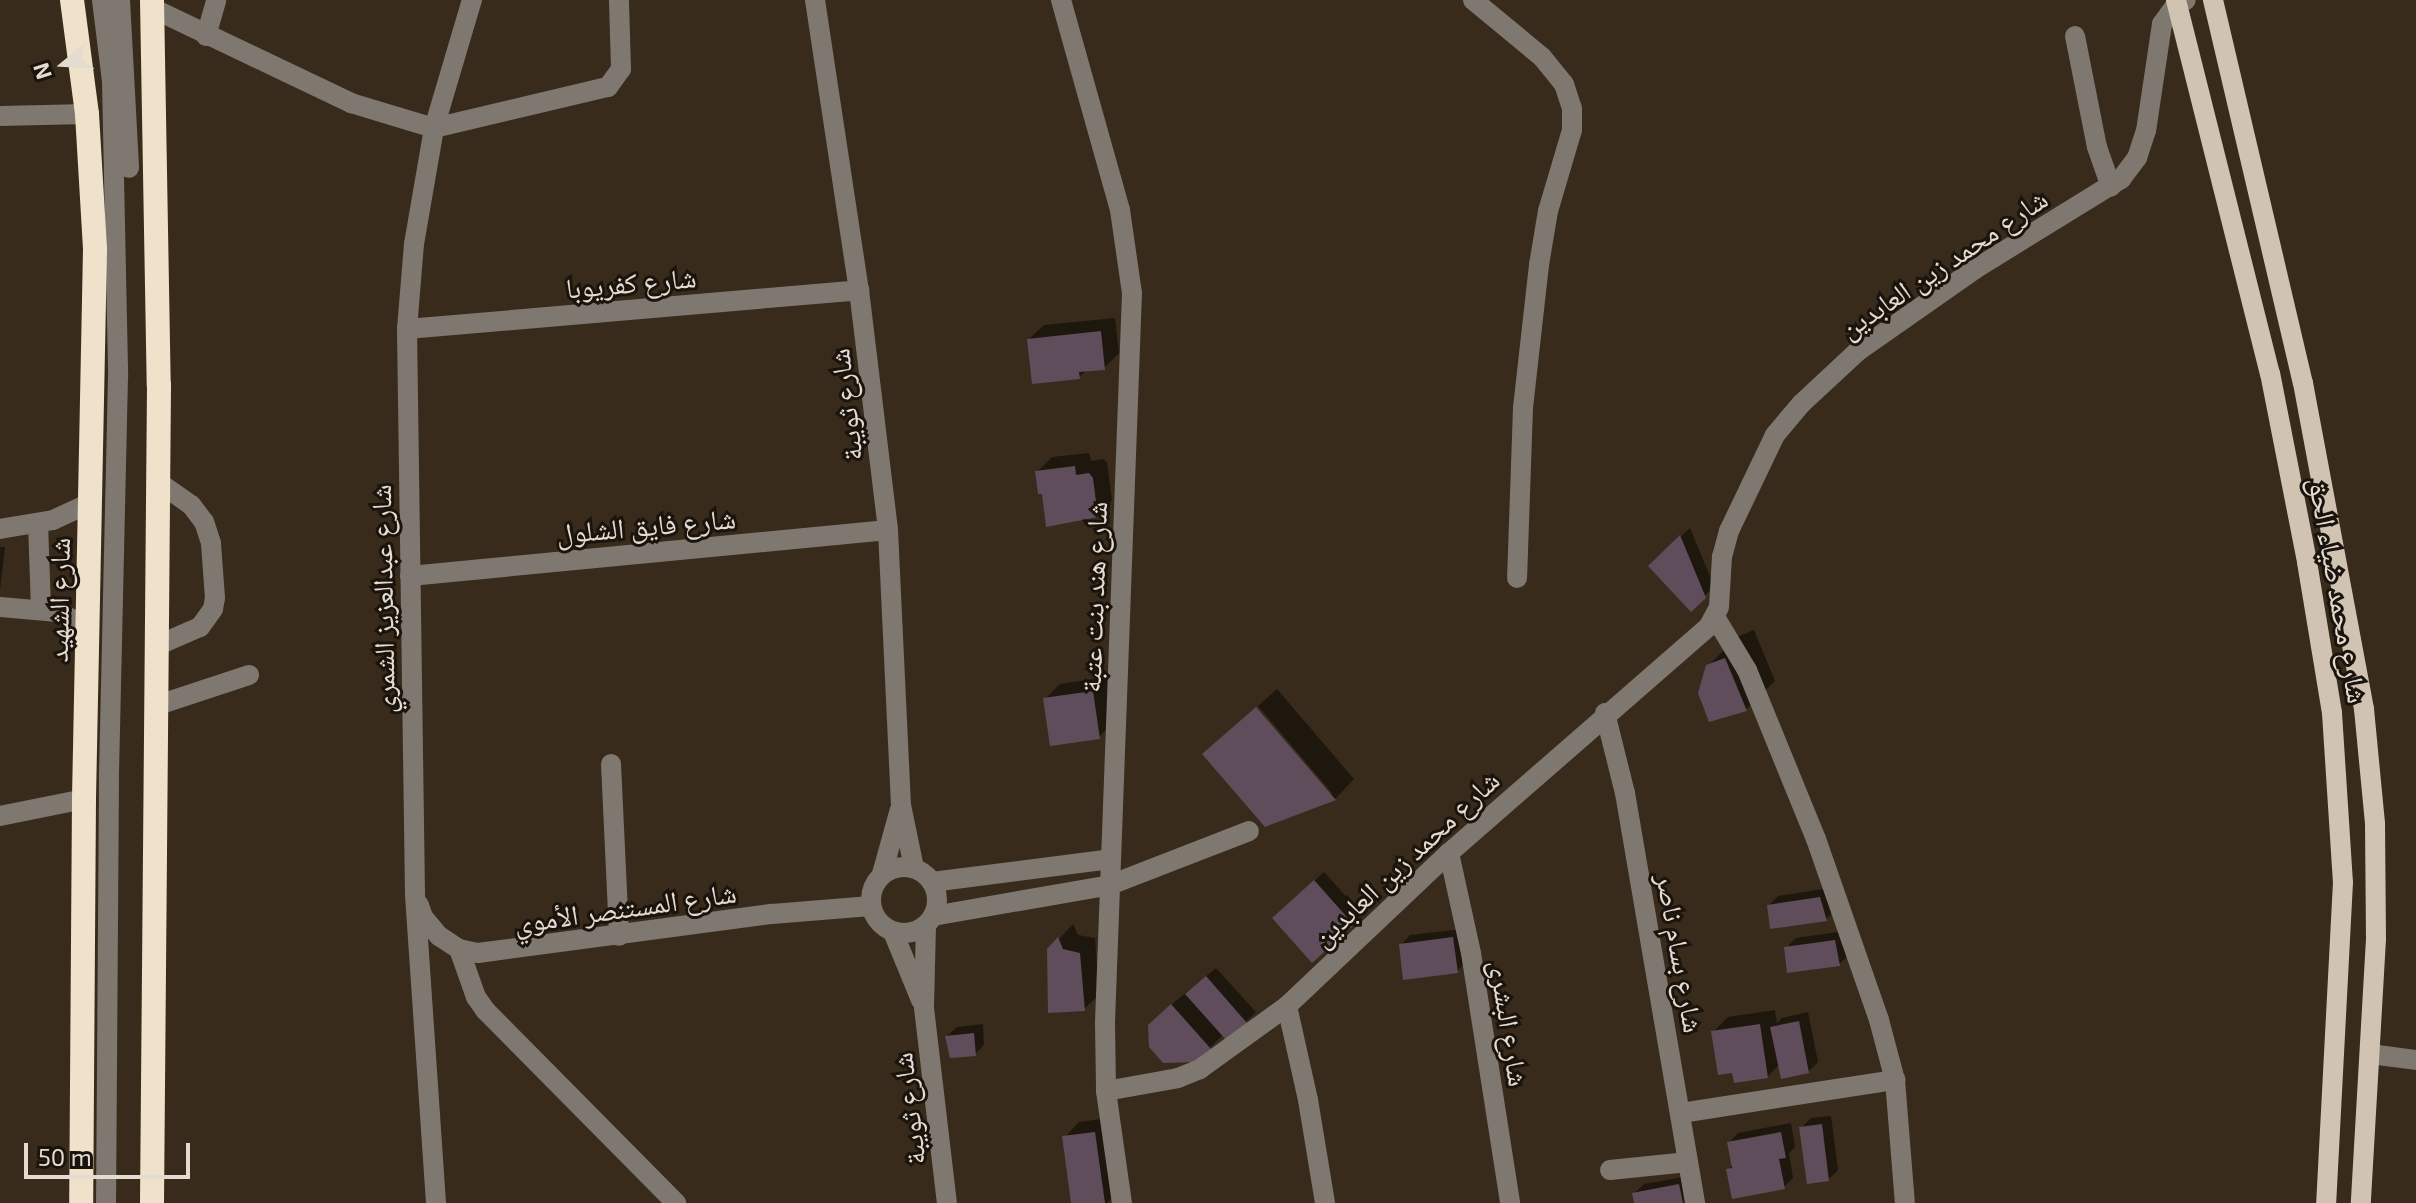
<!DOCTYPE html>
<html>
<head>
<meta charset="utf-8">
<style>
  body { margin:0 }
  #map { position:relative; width:2416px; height:1203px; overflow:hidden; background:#382b1b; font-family:"Exo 2","Noto Naskh Arabic",sans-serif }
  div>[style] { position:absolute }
  .shadow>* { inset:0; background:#0007 }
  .building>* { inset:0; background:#604d5b }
  .minor>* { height:20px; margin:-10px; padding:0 10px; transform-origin:10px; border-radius:10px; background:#7e7870 }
  .minor>.ring { margin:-10px; padding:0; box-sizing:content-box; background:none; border:20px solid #7e7870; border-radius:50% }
  .major>* { height:20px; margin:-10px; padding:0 10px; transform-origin:10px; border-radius:10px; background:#d0c3b1 }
  .highway>* { height:24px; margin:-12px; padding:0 12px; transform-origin:12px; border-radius:12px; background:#f0e1cb }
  span { translate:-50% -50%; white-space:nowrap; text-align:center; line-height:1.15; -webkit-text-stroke:6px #1b140d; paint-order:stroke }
  .street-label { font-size:28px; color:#e4dbd1 }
  .north { position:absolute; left:24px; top:24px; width:80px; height:80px; -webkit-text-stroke:6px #1b140d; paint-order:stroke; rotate:252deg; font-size:22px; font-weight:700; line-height:32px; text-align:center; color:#e4dbd1 }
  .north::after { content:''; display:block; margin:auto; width:28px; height:36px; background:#e4dbd1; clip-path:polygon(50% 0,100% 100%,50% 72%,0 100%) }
  .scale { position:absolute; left:24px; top:1143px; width:166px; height:36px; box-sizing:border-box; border:4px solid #e4dbd1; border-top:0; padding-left:10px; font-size:24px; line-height:28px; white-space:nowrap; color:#e4dbd1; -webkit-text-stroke:6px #1b140d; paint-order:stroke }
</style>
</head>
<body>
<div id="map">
  <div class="shadow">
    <i style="clip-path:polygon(1115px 318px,1119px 353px,1104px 368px,1087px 370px,1079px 377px,1029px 339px,1044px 325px)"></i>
    <i style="clip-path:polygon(1089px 453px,1091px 461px,1104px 459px,1107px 463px,1112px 500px,1097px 515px,1044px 491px,1037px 472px,1052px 457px)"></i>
    <i style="clip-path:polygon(1690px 528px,1714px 586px,1692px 609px,1650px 566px)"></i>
    <i style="clip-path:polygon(0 547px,5px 547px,0 590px)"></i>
    <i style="clip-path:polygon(1754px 630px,1775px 681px,1746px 709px,1710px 720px,1708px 666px,1737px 637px)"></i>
    <i style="clip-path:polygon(1107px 677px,1114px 722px,1099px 737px,1045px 699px,1060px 684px)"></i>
    <i style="clip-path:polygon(1277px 689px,1354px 779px,1335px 799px,1266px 825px,1332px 793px,1258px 706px)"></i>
    <i style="clip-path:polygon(1324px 872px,1362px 914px,1352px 923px,1284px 909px)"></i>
    <i style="clip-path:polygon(1829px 888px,1835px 910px,1826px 919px,1769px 905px,1778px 896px)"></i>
    <i style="clip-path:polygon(1073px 924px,1078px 935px,1095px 938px,1099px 995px,1084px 1009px,1049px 950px)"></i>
    <i style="clip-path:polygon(1462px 929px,1466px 962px,1457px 971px,1401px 945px,1410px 935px)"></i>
    <i style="clip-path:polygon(1845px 931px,1849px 955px,1839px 964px,1786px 948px,1796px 938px)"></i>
    <i style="clip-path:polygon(1216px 968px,1256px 1012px,1227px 1039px,1224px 1034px,1197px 1060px,1165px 1010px)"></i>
    <i style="clip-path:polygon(1775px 1010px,1777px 1023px,1782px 1018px,1808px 1012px,1818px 1062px,1808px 1072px,1780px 1064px,1768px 1076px,1713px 1032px,1728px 1017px)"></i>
    <i style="clip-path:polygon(983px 1024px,984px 1045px,975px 1054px,947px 1036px,957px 1027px)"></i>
    <i style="clip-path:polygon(1831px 1116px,1838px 1170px,1828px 1180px,1801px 1128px,1811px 1118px)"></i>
    <i style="clip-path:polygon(1109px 1118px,1119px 1190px,1107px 1203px,1073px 1203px,1065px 1137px,1079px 1122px)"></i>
    <i style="clip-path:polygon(1791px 1123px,1795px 1147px,1789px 1153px,1793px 1178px,1784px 1187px,1728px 1170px,1733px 1165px,1729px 1143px,1738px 1133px)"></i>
    <i style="clip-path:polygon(1689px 1176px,1692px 1203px,1636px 1203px,1635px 1193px,1644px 1184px)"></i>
  </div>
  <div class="building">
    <i style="clip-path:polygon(1101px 331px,1105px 370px,1079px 372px,1080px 379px,1032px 384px,1027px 339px)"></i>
    <i style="clip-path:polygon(1075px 466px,1076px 475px,1089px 473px,1093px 478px,1098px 517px,1046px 527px,1042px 494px,1038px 494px,1035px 471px)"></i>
    <i style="clip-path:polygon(1680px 535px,1706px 598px,1691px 612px,1648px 566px)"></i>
    <i style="clip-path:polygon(1725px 658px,1747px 711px,1709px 722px,1698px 693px,1706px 665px)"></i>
    <i style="clip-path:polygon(1093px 691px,1100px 739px,1050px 746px,1043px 698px)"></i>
    <i style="clip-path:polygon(1256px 707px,1336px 800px,1265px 827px,1202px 754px)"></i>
    <i style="clip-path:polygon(1314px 880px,1354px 925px,1312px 963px,1272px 918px)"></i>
    <i style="clip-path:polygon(1820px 897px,1827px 921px,1770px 929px,1767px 905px)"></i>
    <i style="clip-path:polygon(1058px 937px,1063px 949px,1080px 953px,1085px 1011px,1048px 1013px,1047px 949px)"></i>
    <i style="clip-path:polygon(1453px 937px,1458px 973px,1403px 980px,1399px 944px)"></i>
    <i style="clip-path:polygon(1835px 940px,1840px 966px,1787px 973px,1784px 947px)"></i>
    <i style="clip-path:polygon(1206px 976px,1247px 1023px,1227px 1041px,1185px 994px)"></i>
    <i style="clip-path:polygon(1171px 1004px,1211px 1049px,1198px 1062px,1163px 1063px,1149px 1047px,1148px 1025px)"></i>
    <i style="clip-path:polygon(1799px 1021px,1809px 1073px,1781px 1079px,1770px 1027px)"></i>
    <i style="clip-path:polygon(1760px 1024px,1768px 1078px,1734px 1083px,1732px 1073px,1718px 1075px,1711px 1031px)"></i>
    <i style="clip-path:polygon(974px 1033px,976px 1056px,950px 1058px,945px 1036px)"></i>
    <i style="clip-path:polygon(1822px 1124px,1829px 1181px,1807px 1184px,1799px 1127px)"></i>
    <i style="clip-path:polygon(1095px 1132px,1105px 1203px,1071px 1203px,1062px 1136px)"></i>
    <i style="clip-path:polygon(1781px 1132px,1786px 1158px,1779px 1159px,1785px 1189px,1732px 1199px,1726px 1169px,1732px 1168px,1727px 1142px)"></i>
    <i style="clip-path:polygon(1679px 1184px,1683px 1203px,1634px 1203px,1632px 1193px)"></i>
  </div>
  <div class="minor">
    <i style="left:102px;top:0;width:82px;rotate:83deg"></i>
    <i style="left:112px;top:81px;width:296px;rotate:88.8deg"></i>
    <i style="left:118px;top:377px;width:402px;rotate:91.3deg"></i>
    <i style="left:109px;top:779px;width:424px;rotate:90.4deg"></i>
    <i style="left:120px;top:0;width:168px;rotate:86.9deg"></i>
    <i style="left:815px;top:0;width:293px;rotate:81.4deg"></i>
    <i style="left:859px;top:290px;width:242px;rotate:83.1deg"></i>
    <i style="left:888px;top:530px;width:275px;rotate:87.3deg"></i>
    <i style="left:901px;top:805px;width:64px;rotate:78.3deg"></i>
    <i style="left:1061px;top:0;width:218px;rotate:74.3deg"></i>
    <i style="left:1120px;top:210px;width:84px;rotate:81.8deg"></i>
    <i style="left:1132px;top:293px;width:731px;rotate:92.12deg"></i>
    <i style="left:1105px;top:1024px;width:67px;rotate:89.1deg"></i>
    <i style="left:1106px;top:1091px;width:113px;rotate:81.9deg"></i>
    <i style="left:1473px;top:0;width:89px;rotate:39.6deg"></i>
    <i style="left:1542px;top:57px;width:35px;rotate:51deg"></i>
    <i style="left:1564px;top:84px;width:25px;rotate:72deg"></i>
    <i style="left:1572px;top:108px;width:22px;rotate:90deg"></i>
    <i style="left:1572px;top:130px;width:84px;rotate:106.5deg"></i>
    <i style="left:1548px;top:211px;width:55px;rotate:99.5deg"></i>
    <i style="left:1539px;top:265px;width:144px;rotate:96.4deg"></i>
    <i style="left:1523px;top:408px;width:170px;rotate:92deg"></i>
    <i style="left:152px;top:8px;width:221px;rotate:25.5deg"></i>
    <i style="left:351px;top:103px;width:87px;rotate:16.8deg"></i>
    <i style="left:434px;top:128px;width:179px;rotate:-13.3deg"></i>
    <i style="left:608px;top:87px;width:22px;rotate:-54deg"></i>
    <i style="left:621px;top:69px;width:69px;rotate:-91.7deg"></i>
    <i style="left:206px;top:36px;width:37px;rotate:-74deg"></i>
    <i style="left:2075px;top:36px;width:113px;rotate:78.8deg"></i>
    <i style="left:2097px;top:147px;width:42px;rotate:70.7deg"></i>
    <i style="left:0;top:116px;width:87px;rotate:-1.3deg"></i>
    <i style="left:407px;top:329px;width:454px;rotate:-4.9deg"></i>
    <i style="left:38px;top:523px;width:86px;rotate:88deg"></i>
    <i style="left:0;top:529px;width:54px;rotate:-9.6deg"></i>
    <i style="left:53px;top:520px;width:41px;rotate:-24.7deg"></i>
    <i style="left:410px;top:576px;width:480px;rotate:-5.5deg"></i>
    <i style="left:0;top:607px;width:58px;rotate:4.9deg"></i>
    <i style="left:58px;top:612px;width:33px;rotate:27deg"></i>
    <i style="left:1715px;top:617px;width:62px;rotate:58.9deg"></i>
    <i style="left:1747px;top:670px;width:183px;rotate:67.8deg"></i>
    <i style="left:1816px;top:839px;width:192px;rotate:70.8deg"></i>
    <i style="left:1879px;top:1020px;width:62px;rotate:75.1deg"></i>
    <i style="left:1895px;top:1080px;width:123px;rotate:85.4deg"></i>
    <i style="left:156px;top:646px;width:48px;rotate:-23.4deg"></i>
    <i style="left:200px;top:627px;width:22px;rotate:-54deg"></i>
    <i style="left:213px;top:609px;width:11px;rotate:-80deg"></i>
    <i style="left:215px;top:598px;width:55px;rotate:-94.2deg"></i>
    <i style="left:211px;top:543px;width:22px;rotate:-108deg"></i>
    <i style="left:204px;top:522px;width:21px;rotate:-127deg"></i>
    <i style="left:191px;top:505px;width:39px;rotate:-145deg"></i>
    <i style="left:155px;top:706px;width:99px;rotate:-18.3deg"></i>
    <i style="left:1605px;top:713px;width:82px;rotate:76deg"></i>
    <i style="left:1625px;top:793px;width:416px;rotate:80.3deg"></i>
    <i style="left:611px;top:764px;width:172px;rotate:87.3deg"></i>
    <i style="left:0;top:816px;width:86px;rotate:-11.4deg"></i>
    <i style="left:1449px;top:853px;width:102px;rotate:77.6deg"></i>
    <i style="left:1471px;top:953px;width:253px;rotate:81.1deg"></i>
    <i class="ring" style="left:871px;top:867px;width:46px;height:46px"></i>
    <i style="left:882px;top:874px;width:67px;rotate:-74.5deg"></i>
    <i style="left:932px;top:882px;width:180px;rotate:-7.3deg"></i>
    <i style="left:419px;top:905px;width:13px;rotate:72deg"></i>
    <i style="left:423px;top:917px;width:25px;rotate:50deg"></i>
    <i style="left:439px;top:936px;width:24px;rotate:33deg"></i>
    <i style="left:459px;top:949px;width:19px;rotate:12deg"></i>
    <i style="left:478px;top:953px;width:297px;rotate:-7.6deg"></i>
    <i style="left:772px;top:914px;width:99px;rotate:-4.6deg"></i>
    <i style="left:933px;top:916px;width:180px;rotate:-9.9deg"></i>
    <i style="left:1110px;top:885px;width:149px;rotate:-21.2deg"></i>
    <i style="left:926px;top:925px;width:83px;rotate:91.4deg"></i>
    <i style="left:924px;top:1008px;width:196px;rotate:83.3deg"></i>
    <i style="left:893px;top:932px;width:74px;rotate:67.6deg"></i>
    <i style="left:459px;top:949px;width:51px;rotate:70.5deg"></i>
    <i style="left:476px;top:997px;width:16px;rotate:55deg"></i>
    <i style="left:485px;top:1010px;width:272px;rotate:45.3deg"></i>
    <i style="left:1287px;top:1006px;width:96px;rotate:77.4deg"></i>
    <i style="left:1308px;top:1100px;width:104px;rotate:80.6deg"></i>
    <i style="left:2370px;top:1054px;width:46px;rotate:7.4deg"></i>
    <i style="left:1106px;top:1091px;width:73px;rotate:-10.2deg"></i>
    <i style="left:1178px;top:1078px;width:24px;rotate:-22deg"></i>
    <i style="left:1200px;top:1069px;width:107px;rotate:-35.9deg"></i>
    <i style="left:1287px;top:1006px;width:223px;rotate:-43.4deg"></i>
    <i style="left:1449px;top:853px;width:345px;rotate:-41.1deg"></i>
    <i style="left:1709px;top:626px;width:21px;rotate:-62deg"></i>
    <i style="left:1719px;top:607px;width:50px;rotate:-86.6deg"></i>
    <i style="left:1722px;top:557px;width:27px;rotate:-75deg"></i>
    <i style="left:1729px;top:531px;width:106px;rotate:-64.4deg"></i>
    <i style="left:1775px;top:435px;width:40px;rotate:-50deg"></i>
    <i style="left:1801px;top:404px;width:78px;rotate:-42.9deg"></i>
    <i style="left:1858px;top:351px;width:143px;rotate:-35deg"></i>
    <i style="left:1975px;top:269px;width:172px;rotate:-31.7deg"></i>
    <i style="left:2121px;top:179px;width:26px;rotate:-53deg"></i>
    <i style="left:2137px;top:158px;width:28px;rotate:-72deg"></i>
    <i style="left:2146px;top:131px;width:108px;rotate:-81.5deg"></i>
    <i style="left:2162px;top:24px;width:26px;rotate:-54deg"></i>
    <i style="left:2177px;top:3px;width:9px;rotate:-18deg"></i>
    <i style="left:1681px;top:1113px;width:217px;rotate:-8.8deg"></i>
    <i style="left:1610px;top:1170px;width:78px;rotate:-5.9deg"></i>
    <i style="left:436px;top:1203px;width:310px;rotate:-93.9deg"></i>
    <i style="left:415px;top:894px;width:565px;rotate:-90.81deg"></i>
    <i style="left:407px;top:329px;width:85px;rotate:-85.3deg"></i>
    <i style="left:414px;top:244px;width:118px;rotate:-80.2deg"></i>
    <i style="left:434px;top:128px;width:134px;rotate:-73.5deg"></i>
  </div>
  <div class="major">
    <i style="left:2176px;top:0;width:385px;rotate:75.9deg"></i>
    <i style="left:2270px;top:373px;width:193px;rotate:78.9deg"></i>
    <i style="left:2307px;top:562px;width:153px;rotate:80.6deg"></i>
    <i style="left:2332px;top:713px;width:169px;rotate:86.3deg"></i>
    <i style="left:2343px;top:882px;width:321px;rotate:93deg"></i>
    <i style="left:2213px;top:0;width:393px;rotate:76.8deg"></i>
    <i style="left:2303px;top:383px;width:332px;rotate:79.4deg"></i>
    <i style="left:2364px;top:709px;width:116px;rotate:84.5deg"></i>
    <i style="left:2375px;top:824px;width:115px;rotate:89.5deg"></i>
    <i style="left:2376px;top:939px;width:264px;rotate:93.3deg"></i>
  </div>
  <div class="highway">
    <i style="left:72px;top:0;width:115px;rotate:82.5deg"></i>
    <i style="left:87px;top:114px;width:136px;rotate:86.6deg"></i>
    <i style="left:95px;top:250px;width:549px;rotate:91.15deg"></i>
    <i style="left:84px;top:799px;width:404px;rotate:90.4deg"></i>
    <i style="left:152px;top:0;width:385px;rotate:89deg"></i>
    <i style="left:159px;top:385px;width:818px;rotate:90.49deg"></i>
  </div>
  <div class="street-label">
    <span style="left:1943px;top:263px;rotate:-34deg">شارع محمد زين العابدين</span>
    <span style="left:631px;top:282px;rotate:-5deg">شارع كفريوبا</span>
    <span style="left:845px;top:405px;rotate:-97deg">شارع ثويبة</span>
    <span style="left:646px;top:525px;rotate:-5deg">شارع فايق الشلول</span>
    <span style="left:2339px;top:590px;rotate:80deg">شارع محمد ضياء الحق</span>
    <span style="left:1093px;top:597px;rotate:-88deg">شارع هند بنت عتبة</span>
    <span style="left:382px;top:599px;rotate:-91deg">شارع عبدالعزيز الشمري</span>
    <span style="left:58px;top:600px;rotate:-89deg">شارع الشهيد</span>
    <span style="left:1405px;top:858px;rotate:-43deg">شارع محمد زين العابدين</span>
    <span style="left:625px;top:907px;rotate:-8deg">شارع المستنصر الأموي</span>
    <span style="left:1681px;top:953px;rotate:80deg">شارع بسام ناصر</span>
    <span style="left:1510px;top:1023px;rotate:81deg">شارع البشرى</span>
    <span style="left:908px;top:1109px;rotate:-97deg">شارع ثويبة</span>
  </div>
  <div class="north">N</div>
  <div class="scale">50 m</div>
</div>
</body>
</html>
